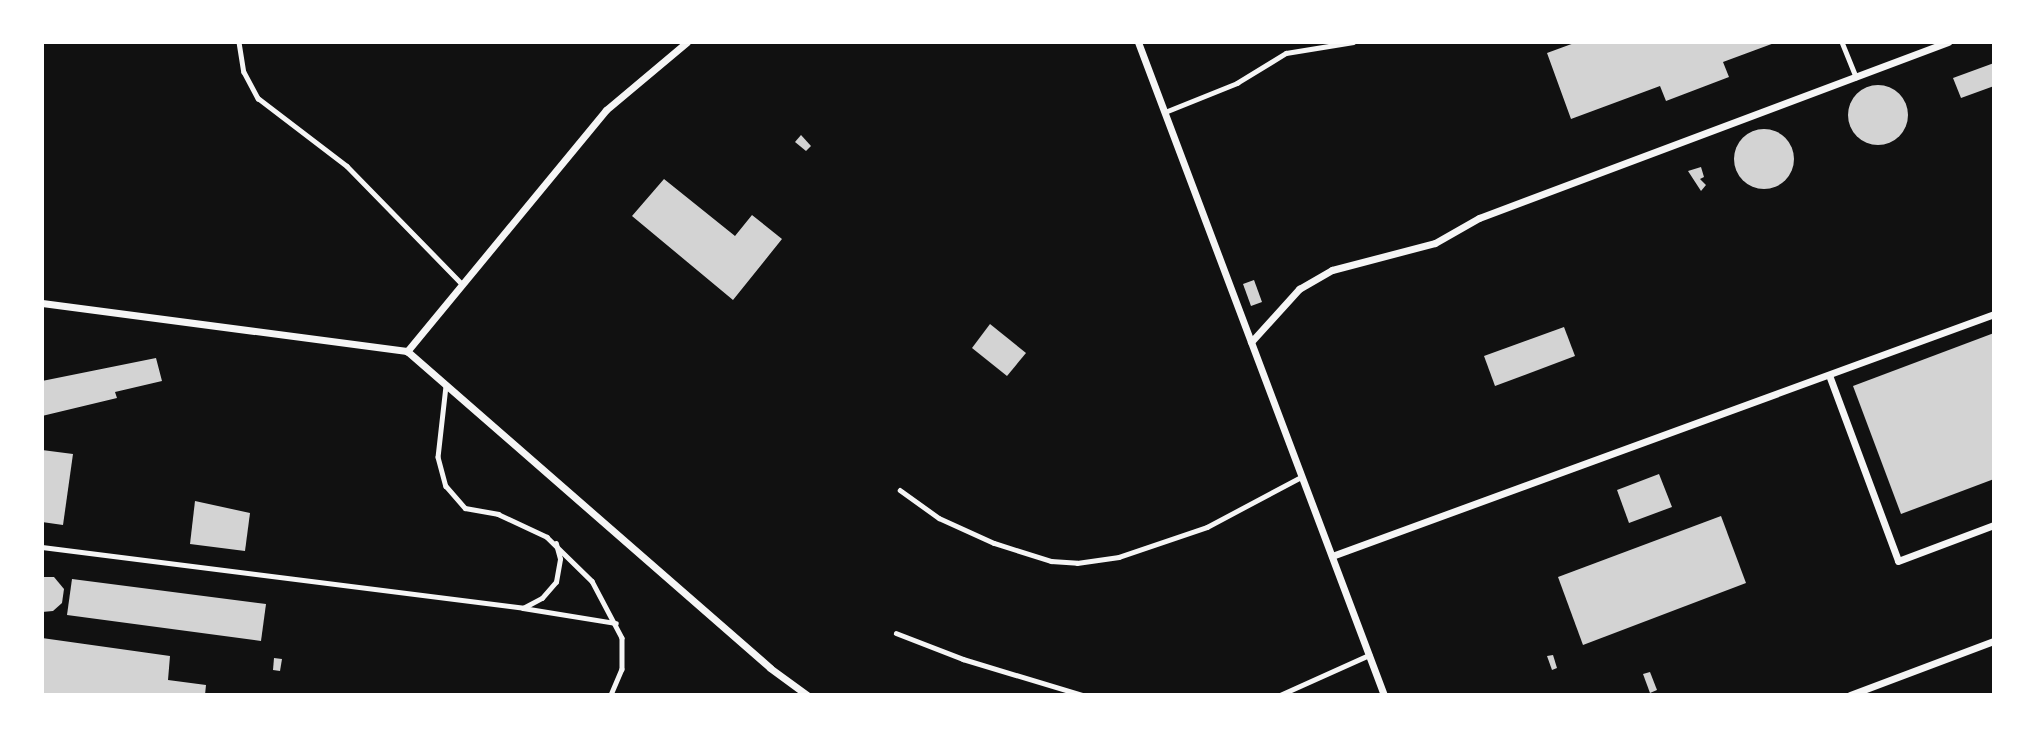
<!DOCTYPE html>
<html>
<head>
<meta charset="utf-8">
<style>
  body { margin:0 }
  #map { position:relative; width:2036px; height:737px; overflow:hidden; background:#111; font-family:"DejaVu Sans",sans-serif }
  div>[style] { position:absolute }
  .building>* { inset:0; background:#d3d3d3 }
  .round { border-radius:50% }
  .service>* { height:4.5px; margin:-2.25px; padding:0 2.25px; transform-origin:2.25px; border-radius:2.25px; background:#f5f5f5 }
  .minor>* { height:7px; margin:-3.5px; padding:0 3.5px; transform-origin:3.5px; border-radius:3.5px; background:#f5f5f5 }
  span { translate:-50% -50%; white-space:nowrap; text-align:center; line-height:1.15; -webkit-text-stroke:7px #fff; paint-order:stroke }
  .frame { position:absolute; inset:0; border:44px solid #fff; pointer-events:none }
</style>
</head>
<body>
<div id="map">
  <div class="building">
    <i style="clip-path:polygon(1577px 42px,1777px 42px,1723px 62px,1729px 77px,1666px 101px,1660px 86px,1571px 119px,1547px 53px)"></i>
    <i style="clip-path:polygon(1994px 63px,1994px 86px,1961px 98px,1953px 78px)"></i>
    <i class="round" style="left:1848px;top:85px;width:60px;height:60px"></i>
    <i class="round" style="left:1734px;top:129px;width:60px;height:60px"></i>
    <i style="clip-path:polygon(801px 135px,811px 146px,806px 151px,795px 142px)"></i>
    <i style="clip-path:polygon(1701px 167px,1704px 177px,1700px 179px,1706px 185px,1701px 191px,1688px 171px)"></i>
    <i style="clip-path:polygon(664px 179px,735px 236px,752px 215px,782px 239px,733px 300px,632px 216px)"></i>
    <i style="clip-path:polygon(1254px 280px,1262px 302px,1251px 306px,1243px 284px)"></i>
    <i style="clip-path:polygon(990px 324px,1026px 353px,1007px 376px,972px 348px)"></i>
    <i style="clip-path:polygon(1564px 327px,1575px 356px,1495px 386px,1484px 356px)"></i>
    <i style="clip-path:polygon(1994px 333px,1994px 479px,1901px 514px,1853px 386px)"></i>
    <i style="clip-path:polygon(156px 358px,162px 381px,115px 392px,117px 398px,42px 416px,42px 381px)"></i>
    <i style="clip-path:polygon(42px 450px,73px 454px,63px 525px,42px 522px)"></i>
    <i style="clip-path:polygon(1659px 474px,1672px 507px,1629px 523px,1617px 490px)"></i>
    <i style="clip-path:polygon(195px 501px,250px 513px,245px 551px,190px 544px)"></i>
    <i style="clip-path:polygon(1721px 516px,1746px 583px,1583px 645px,1558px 577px)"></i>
    <i style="clip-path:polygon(42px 577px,54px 577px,64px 589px,62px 603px,53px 611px,42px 612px)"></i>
    <i style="clip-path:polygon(72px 579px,266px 604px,261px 641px,67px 615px)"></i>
    <i style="clip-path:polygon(42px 638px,170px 656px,168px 680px,206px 685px,205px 695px,42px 695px)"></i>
    <i style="clip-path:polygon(1553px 655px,1557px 668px,1552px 670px,1547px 656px)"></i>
    <i style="clip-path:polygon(274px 658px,282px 659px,280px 671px,273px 670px)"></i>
    <i style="clip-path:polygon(1650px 672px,1657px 690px,1650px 693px,1643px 674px)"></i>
  </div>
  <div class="service">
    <i style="left:239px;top:42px;width:30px;rotate:81deg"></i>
    <i style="left:244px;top:72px;width:30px;rotate:62deg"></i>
    <i style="left:258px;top:98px;width:112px;rotate:37.4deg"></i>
    <i style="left:347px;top:166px;width:163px;rotate:45.7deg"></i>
    <i style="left:1842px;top:42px;width:38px;rotate:68deg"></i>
    <i style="left:1165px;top:112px;width:78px;rotate:-21.9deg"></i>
    <i style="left:1237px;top:83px;width:57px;rotate:-31.5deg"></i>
    <i style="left:1286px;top:53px;width:68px;rotate:-9.3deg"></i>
    <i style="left:446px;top:386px;width:71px;rotate:96.4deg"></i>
    <i style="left:438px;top:457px;width:30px;rotate:75deg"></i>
    <i style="left:446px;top:486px;width:29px;rotate:49deg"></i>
    <i style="left:465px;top:508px;width:34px;rotate:10deg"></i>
    <i style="left:498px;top:514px;width:54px;rotate:25.1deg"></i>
    <i style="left:547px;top:537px;width:63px;rotate:44.4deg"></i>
    <i style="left:592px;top:581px;width:64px;rotate:62.2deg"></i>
    <i style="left:622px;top:638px;width:31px;rotate:90deg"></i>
    <i style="left:622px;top:669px;width:28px;rotate:113deg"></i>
    <i style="left:900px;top:490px;width:48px;rotate:35.7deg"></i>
    <i style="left:939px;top:518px;width:60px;rotate:24.4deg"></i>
    <i style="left:994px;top:543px;width:60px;rotate:17.5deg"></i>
    <i style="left:1051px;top:561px;width:26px;rotate:4deg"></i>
    <i style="left:1077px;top:563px;width:42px;rotate:-8.1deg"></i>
    <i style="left:1119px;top:557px;width:93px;rotate:-18.8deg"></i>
    <i style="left:1207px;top:527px;width:106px;rotate:-28deg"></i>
    <i style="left:42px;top:547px;width:485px;rotate:7.2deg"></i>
    <i style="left:523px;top:608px;width:21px;rotate:-28deg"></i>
    <i style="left:542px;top:598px;width:21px;rotate:-49deg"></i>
    <i style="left:556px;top:582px;width:23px;rotate:-80deg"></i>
    <i style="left:560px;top:559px;width:16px;rotate:-105deg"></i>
    <i style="left:523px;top:608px;width:94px;rotate:9.2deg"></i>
    <i style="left:896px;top:633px;width:72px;rotate:21.2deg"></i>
    <i style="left:963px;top:659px;width:124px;rotate:16.8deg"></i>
    <i style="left:225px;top:695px;width:23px"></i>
    <i style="left:1280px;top:695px;width:98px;rotate:-24.2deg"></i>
  </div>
  <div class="minor">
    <i style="left:687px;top:42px;width:106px;rotate:140deg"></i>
    <i style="left:606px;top:110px;width:313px;rotate:129.5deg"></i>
    <i style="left:407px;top:351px;width:482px;rotate:41.1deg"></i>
    <i style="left:770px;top:668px;width:46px;rotate:36.1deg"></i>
    <i style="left:1138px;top:42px;width:698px;rotate:69.36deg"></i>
    <i style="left:42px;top:303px;width:368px;rotate:7.5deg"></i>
    <i style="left:1251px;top:342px;width:72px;rotate:-47.8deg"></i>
    <i style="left:1299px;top:289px;width:38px;rotate:-30deg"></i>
    <i style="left:1332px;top:270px;width:106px;rotate:-14.7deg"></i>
    <i style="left:1435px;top:243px;width:51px;rotate:-29.6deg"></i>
    <i style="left:1479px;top:218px;width:501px;rotate:-20.57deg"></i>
    <i style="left:1829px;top:375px;width:198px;rotate:69.6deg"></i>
    <i style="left:1898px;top:561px;width:103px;rotate:-20.6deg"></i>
    <i style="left:1332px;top:556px;width:705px;rotate:-20.08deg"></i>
    <i style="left:1850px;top:695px;width:154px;rotate:-20.6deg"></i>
  </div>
  <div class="frame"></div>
</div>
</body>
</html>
